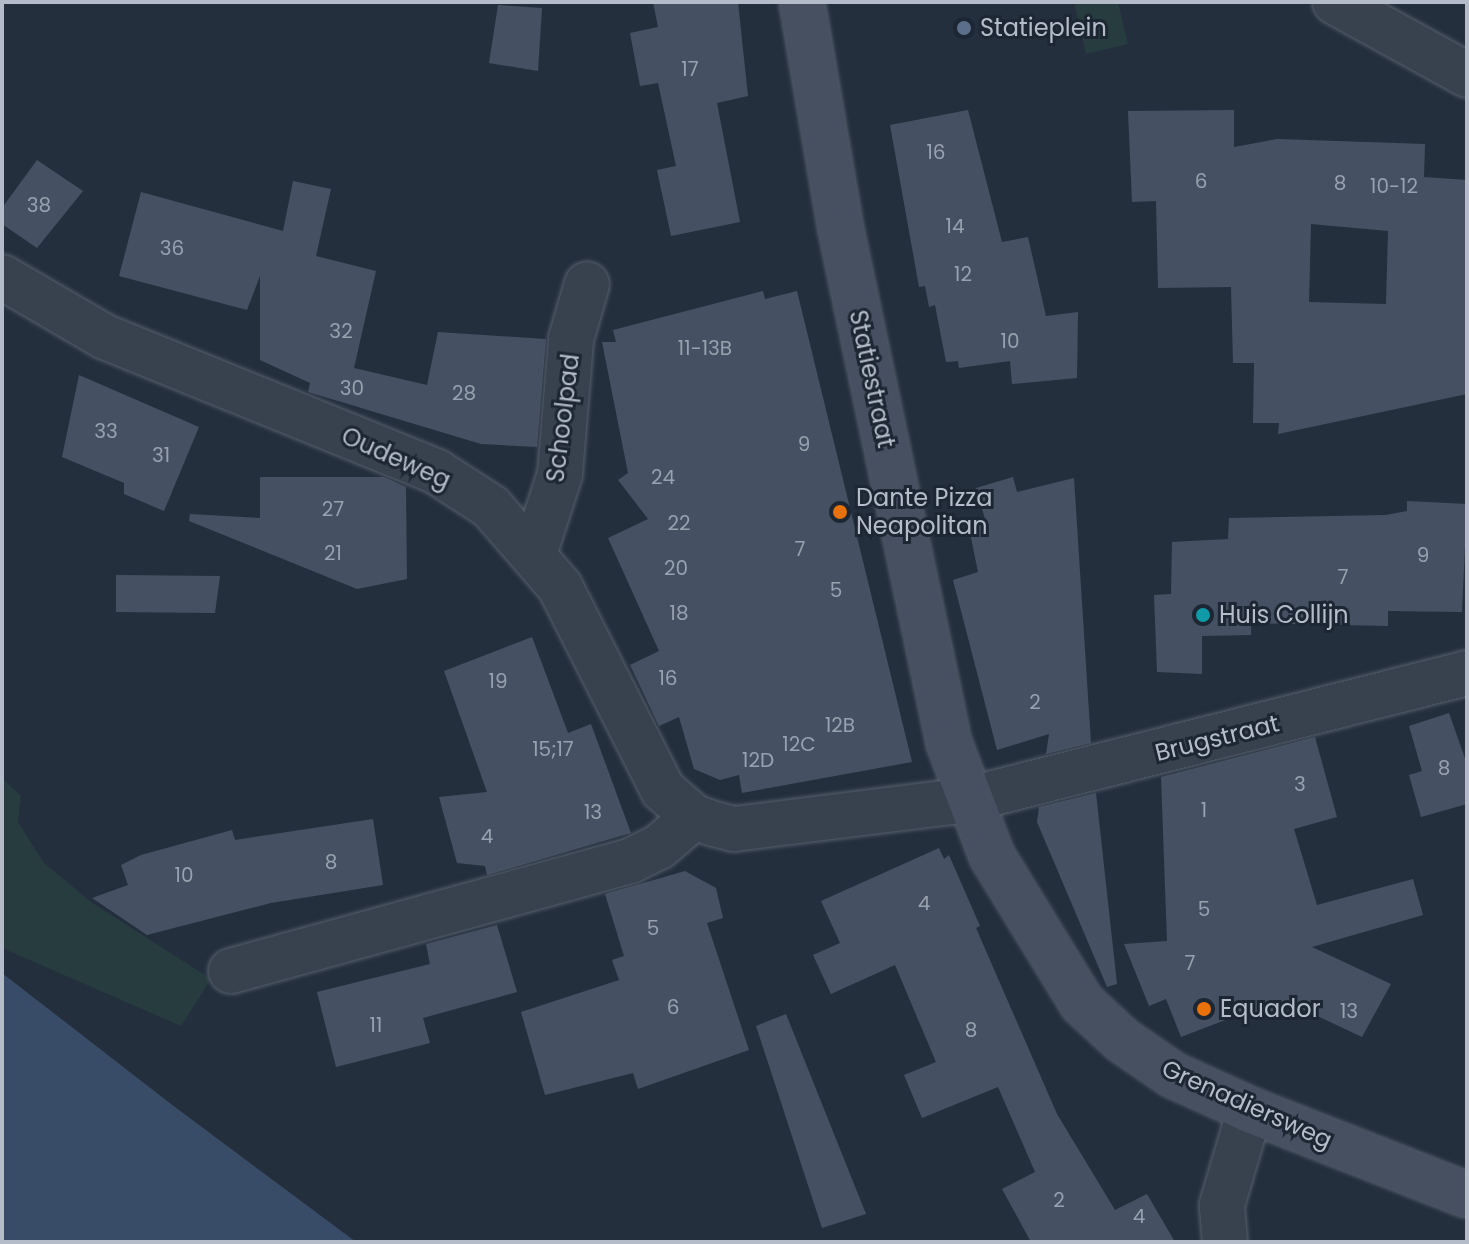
<!DOCTYPE html>
<html>
<head>
<meta charset="utf-8">
<style>
  body { margin:0 }
  #map { position:relative; width:1469px; height:1244px; overflow:hidden; background:#242f3e; font-family:Poppins,sans-serif }
  div>[style] { position:absolute }
  .green>* { inset:0; background:#263c3f }
  .water>* { inset:0; background:#394c67 }
  .building>* { inset:0; background:#455162 }
  .roads { filter:drop-shadow(0 0 2px #565f6c) drop-shadow(0 0 2px #565f6c) }
  .street>* { height:44px; margin:-22px; padding:0 22px; transform-origin:22px; border-radius:22px; background:#38414e }
  .secondary>* { height:44px; margin:-22px; padding:0 22px; transform-origin:22px; border-radius:22px; background:#465061 }
  .dots>* { width:22px; height:22px; translate:-50% -50%; box-sizing:border-box; border:4px solid #1d2633; border-radius:50% }
  span { translate:-50% -50%; white-space:nowrap; text-align:center; line-height:1.15; -webkit-text-stroke:6px #1d2633; paint-order:stroke }
  .number-label { font-size:20px; color:#98a1af }
  .number-label span { -webkit-text-stroke-width:0 }
  .poi-label { font-size:24px; color:#b4bcc9 }
  .left { translate:0 -50%; text-align:left }
  .street-label { font-size:24px; color:#b4bcc9 }
  .frame { position:absolute; inset:0; border:4px solid #b4bcc9; pointer-events:none }
</style>
</head>
<body>
<div id="map">
  <div class="green">
    <i style="clip-path:polygon(1074px 2px,1118px 2px,1128px 44px,1086px 54px)"></i>
    <i style="clip-path:polygon(2px 778px,21px 796px,18px 822px,44px 863px,91px 902px,211px 979px,181px 1026px,2px 948px)"></i>
  </div>
  <div class="water">
    <i style="clip-path:polygon(2px 973px,171px 1104px,356px 1242px,2px 1242px)"></i>
  </div>
  <div class="building">
    <i style="clip-path:polygon(653px 2px,738px 2px,748px 96px,717px 103px,740px 222px,671px 236px,657px 170px,676px 166px,658px 83px,640px 86px,630px 33px,658px 27px)"></i>
    <i style="clip-path:polygon(498px 5px,542px 8px,538px 71px,489px 63px)"></i>
    <i style="clip-path:polygon(968px 110px,1002px 242px,1028px 237px,1046px 316px,1078px 312px,1077px 378px,1012px 384px,1010px 361px,959px 368px,958px 361px,946px 362px,935px 305px,929px 307px,925px 286px,919px 287px,890px 125px)"></i>
    <i style="clip-path:polygon(evenodd,1234px 110px,1234px 147px,1277px 139px,1425px 144px,1424px 177px,1467px 180px,1467px 394px,1278px 434px,1279px 423px,1253px 423px,1254px 363px,1233px 363px,1231px 287px,1158px 288px,1156px 201px,1132px 202px,1128px 111px,1234px 110px,1311px 224px,1388px 231px,1386px 304px,1309px 302px,1311px 224px)"></i>
    <i style="clip-path:polygon(37px 160px,83px 191px,37px 248px,2px 224px,2px 208px)"></i>
    <i style="clip-path:polygon(293px 181px,331px 189px,316px 256px,376px 271px,354px 368px,427px 385px,438px 332px,546px 339px,537px 447px,481px 444px,308px 392px,310px 383px,260px 360px,260px 276px,247px 310px,119px 276px,141px 192px,283px 231px)"></i>
    <i style="clip-path:polygon(763px 291px,765px 299px,797px 291px,912px 762px,742px 793px,739px 775px,720px 780px,694px 769px,679px 717px,659px 726px,630px 665px,659px 651px,608px 538px,648px 519px,618px 480px,628px 473px,602px 342px,616px 342px,613px 330px)"></i>
    <i style="clip-path:polygon(79px 375px,199px 427px,164px 511px,124px 494px,124px 483px,62px 457px)"></i>
    <i style="clip-path:polygon(260px 477px,384px 477px,406px 487px,407px 579px,357px 589px,189px 521px,190px 514px,260px 518px)"></i>
    <i style="clip-path:polygon(1013px 477px,1017px 492px,1074px 478px,1091px 743px,1046px 754px,1049px 734px,997px 750px,953px 580px,978px 572px,968px 523px,985px 519px,976px 488px)"></i>
    <i style="clip-path:polygon(1407px 501px,1467px 504px,1462px 612px,1388px 611px,1388px 626px,1251px 623px,1251px 635px,1202px 636px,1202px 674px,1157px 672px,1154px 595px,1171px 594px,1172px 542px,1228px 539px,1229px 518px,1386px 515px,1407px 511px)"></i>
    <i style="clip-path:polygon(116px 575px,220px 576px,215px 613px,116px 612px)"></i>
    <i style="clip-path:polygon(532px 637px,568px 733px,591px 724px,631px 833px,487px 875px,485px 866px,457px 863px,439px 797px,487px 792px,444px 671px)"></i>
    <i style="clip-path:polygon(1449px 713px,1467px 764px,1467px 804px,1421px 817px,1409px 775px,1422px 771px,1409px 726px)"></i>
    <i style="clip-path:polygon(1315px 737px,1337px 817px,1294px 829px,1317px 905px,1413px 879px,1423px 915px,1312px 947px,1391px 984px,1362px 1037px,1294px 1005px,1243px 1019px,1241px 1014px,1181px 1037px,1166px 999px,1149px 1006px,1124px 944px,1167px 941px,1161px 777px)"></i>
    <i style="clip-path:polygon(1096px 793px,1117px 984px,1107px 987px,1037px 822px,1039px 807px)"></i>
    <i style="clip-path:polygon(373px 819px,383px 885px,271px 903px,147px 935px,92px 898px,128px 885px,121px 865px,141px 855px,232px 830px,235px 840px)"></i>
    <i style="clip-path:polygon(939px 848px,944px 859px,949px 855px,980px 926px,976px 928px,1057px 1114px,1115px 1210px,1147px 1194px,1175px 1242px,1031px 1242px,1002px 1189px,1035px 1172px,998px 1087px,922px 1118px,904px 1075px,936px 1062px,895px 965px,831px 994px,813px 955px,840px 943px,821px 901px)"></i>
    <i style="clip-path:polygon(685px 871px,716px 888px,723px 918px,707px 923px,749px 1050px,638px 1089px,633px 1073px,545px 1095px,521px 1012px,619px 980px,612px 960px,624px 956px,605px 894px)"></i>
    <i style="clip-path:polygon(497px 925px,517px 992px,423px 1018px,430px 1043px,336px 1067px,317px 992px,430px 964px,426px 944px)"></i>
    <i style="clip-path:polygon(786px 1014px,866px 1214px,822px 1228px,756px 1026px)"></i>
  </div>
  <div class="roads">
    <div class="street">
      <i style="left:1335px;top:2px;width:151px;rotate:28.9deg"></i>
      <i style="left:2px;top:277px;width:119px;rotate:30.2deg"></i>
      <i style="left:105px;top:337px;width:358px;rotate:22.1deg"></i>
      <i style="left:437px;top:472px;width:64px;rotate:32.9deg"></i>
      <i style="left:491px;top:507px;width:106px;rotate:49.2deg"></i>
      <i style="left:560px;top:587px;width:228px;rotate:63.1deg"></i>
      <i style="left:663px;top:790px;width:41px;rotate:41.1deg"></i>
      <i style="left:694px;top:817px;width:21px;rotate:19deg"></i>
      <i style="left:714px;top:824px;width:21px;rotate:14deg"></i>
      <i style="left:734px;top:829px;width:234px;rotate:-7.1deg"></i>
      <i style="left:966px;top:800px;width:517px;rotate:-14.22deg"></i>
      <i style="left:535px;top:551px;width:81px;rotate:-72deg"></i>
      <i style="left:560px;top:474px;width:135px;rotate:-85.3deg"></i>
      <i style="left:571px;top:339px;width:57px;rotate:-73.8deg"></i>
      <i style="left:231px;top:971px;width:414px;rotate:-15.4deg"></i>
      <i style="left:630px;top:861px;width:32px;rotate:-26deg"></i>
      <i style="left:659px;top:847px;width:46px;rotate:-40.6deg"></i>
      <i style="left:1225px;top:1242px;width:37px;rotate:-95deg"></i>
      <i style="left:1222px;top:1205px;width:99px;rotate:-73.6deg"></i>
    </div>
    <div class="secondary">
      <i style="left:802px;top:2px;width:231px;rotate:80.3deg"></i>
      <i style="left:841px;top:230px;width:524px;rotate:78.11deg"></i>
      <i style="left:949px;top:743px;width:121px;rotate:69.2deg"></i>
      <i style="left:992px;top:856px;width:172px;rotate:58.5deg"></i>
      <i style="left:1082px;top:1003px;width:54px;rotate:42.8deg"></i>
      <i style="left:1122px;top:1040px;width:62px;rotate:34.5deg"></i>
      <i style="left:1173px;top:1075px;width:85px;rotate:24.4deg"></i>
      <i style="left:1250px;top:1110px;width:233px;rotate:21.4deg"></i>
    </div>
  </div>
  <div class="dots">
    <i style="left:964px;top:28px;background:#5c6f8a"></i>
    <i style="left:840px;top:512px;background:#e8710a"></i>
    <i style="left:1203px;top:615px;background:#0f9aa8"></i>
    <i style="left:1204px;top:1009px;background:#e8710a"></i>
  </div>
  <div class="number-label">
    <span style="left:690px;top:69px">17</span>
    <span style="left:936px;top:152px">16</span>
    <span style="left:1201px;top:181px">6</span>
    <span style="left:1340px;top:183px">8</span>
    <span style="left:1394px;top:186px">10-12</span>
    <span style="left:39px;top:205px">38</span>
    <span style="left:955px;top:226px">14</span>
    <span style="left:172px;top:248px">36</span>
    <span style="left:963px;top:274px">12</span>
    <span style="left:341px;top:331px">32</span>
    <span style="left:1010px;top:341px">10</span>
    <span style="left:705px;top:348px">11-13B</span>
    <span style="left:352px;top:388px">30</span>
    <span style="left:464px;top:393px">28</span>
    <span style="left:106px;top:431px">33</span>
    <span style="left:804px;top:444px">9</span>
    <span style="left:161px;top:455px">31</span>
    <span style="left:663px;top:477px">24</span>
    <span style="left:333px;top:509px">27</span>
    <span style="left:679px;top:523px">22</span>
    <span style="left:800px;top:549px">7</span>
    <span style="left:333px;top:553px">21</span>
    <span style="left:1423px;top:555px">9</span>
    <span style="left:676px;top:568px">20</span>
    <span style="left:1343px;top:577px">7</span>
    <span style="left:836px;top:590px">5</span>
    <span style="left:679px;top:613px">18</span>
    <span style="left:668px;top:678px">16</span>
    <span style="left:498px;top:681px">19</span>
    <span style="left:1035px;top:702px">2</span>
    <span style="left:840px;top:725px">12B</span>
    <span style="left:799px;top:744px">12C</span>
    <span style="left:553px;top:749px">15;17</span>
    <span style="left:758px;top:760px">12D</span>
    <span style="left:1444px;top:768px">8</span>
    <span style="left:1300px;top:784px">3</span>
    <span style="left:1204px;top:810px">1</span>
    <span style="left:593px;top:812px">13</span>
    <span style="left:487px;top:836px">4</span>
    <span style="left:331px;top:862px">8</span>
    <span style="left:184px;top:875px">10</span>
    <span style="left:924px;top:903px">4</span>
    <span style="left:1204px;top:909px">5</span>
    <span style="left:653px;top:928px">5</span>
    <span style="left:1190px;top:963px">7</span>
    <span style="left:673px;top:1007px">6</span>
    <span style="left:1349px;top:1011px">13</span>
    <span style="left:376px;top:1025px">11</span>
    <span style="left:971px;top:1030px">8</span>
    <span style="left:1059px;top:1200px">2</span>
    <span style="left:1139px;top:1216px">4</span>
  </div>
  <div class="poi-label">
    <span class="left" style="left:980px;top:28px">Statieplein</span>
    <span class="left" style="left:856px;top:512px">Dante Pizza<br>Neapolitan</span>
    <span class="left" style="left:1219px;top:615px">Huis Collijn</span>
    <span class="left" style="left:1220px;top:1009px">Equador</span>
  </div>
  <div class="street-label">
    <span style="left:872px;top:379px;rotate:78deg">Statiestraat</span>
    <span style="left:563px;top:418px;rotate:-83deg">Schoolpad</span>
    <span style="left:396px;top:458px;rotate:24deg">Oudeweg</span>
    <span style="left:1217px;top:738px;rotate:-14deg">Brugstraat</span>
    <span style="left:1247px;top:1104px;rotate:24deg">Grenadiersweg</span>
  </div>
  <div class="frame"></div>
</div>
</body>
</html>
